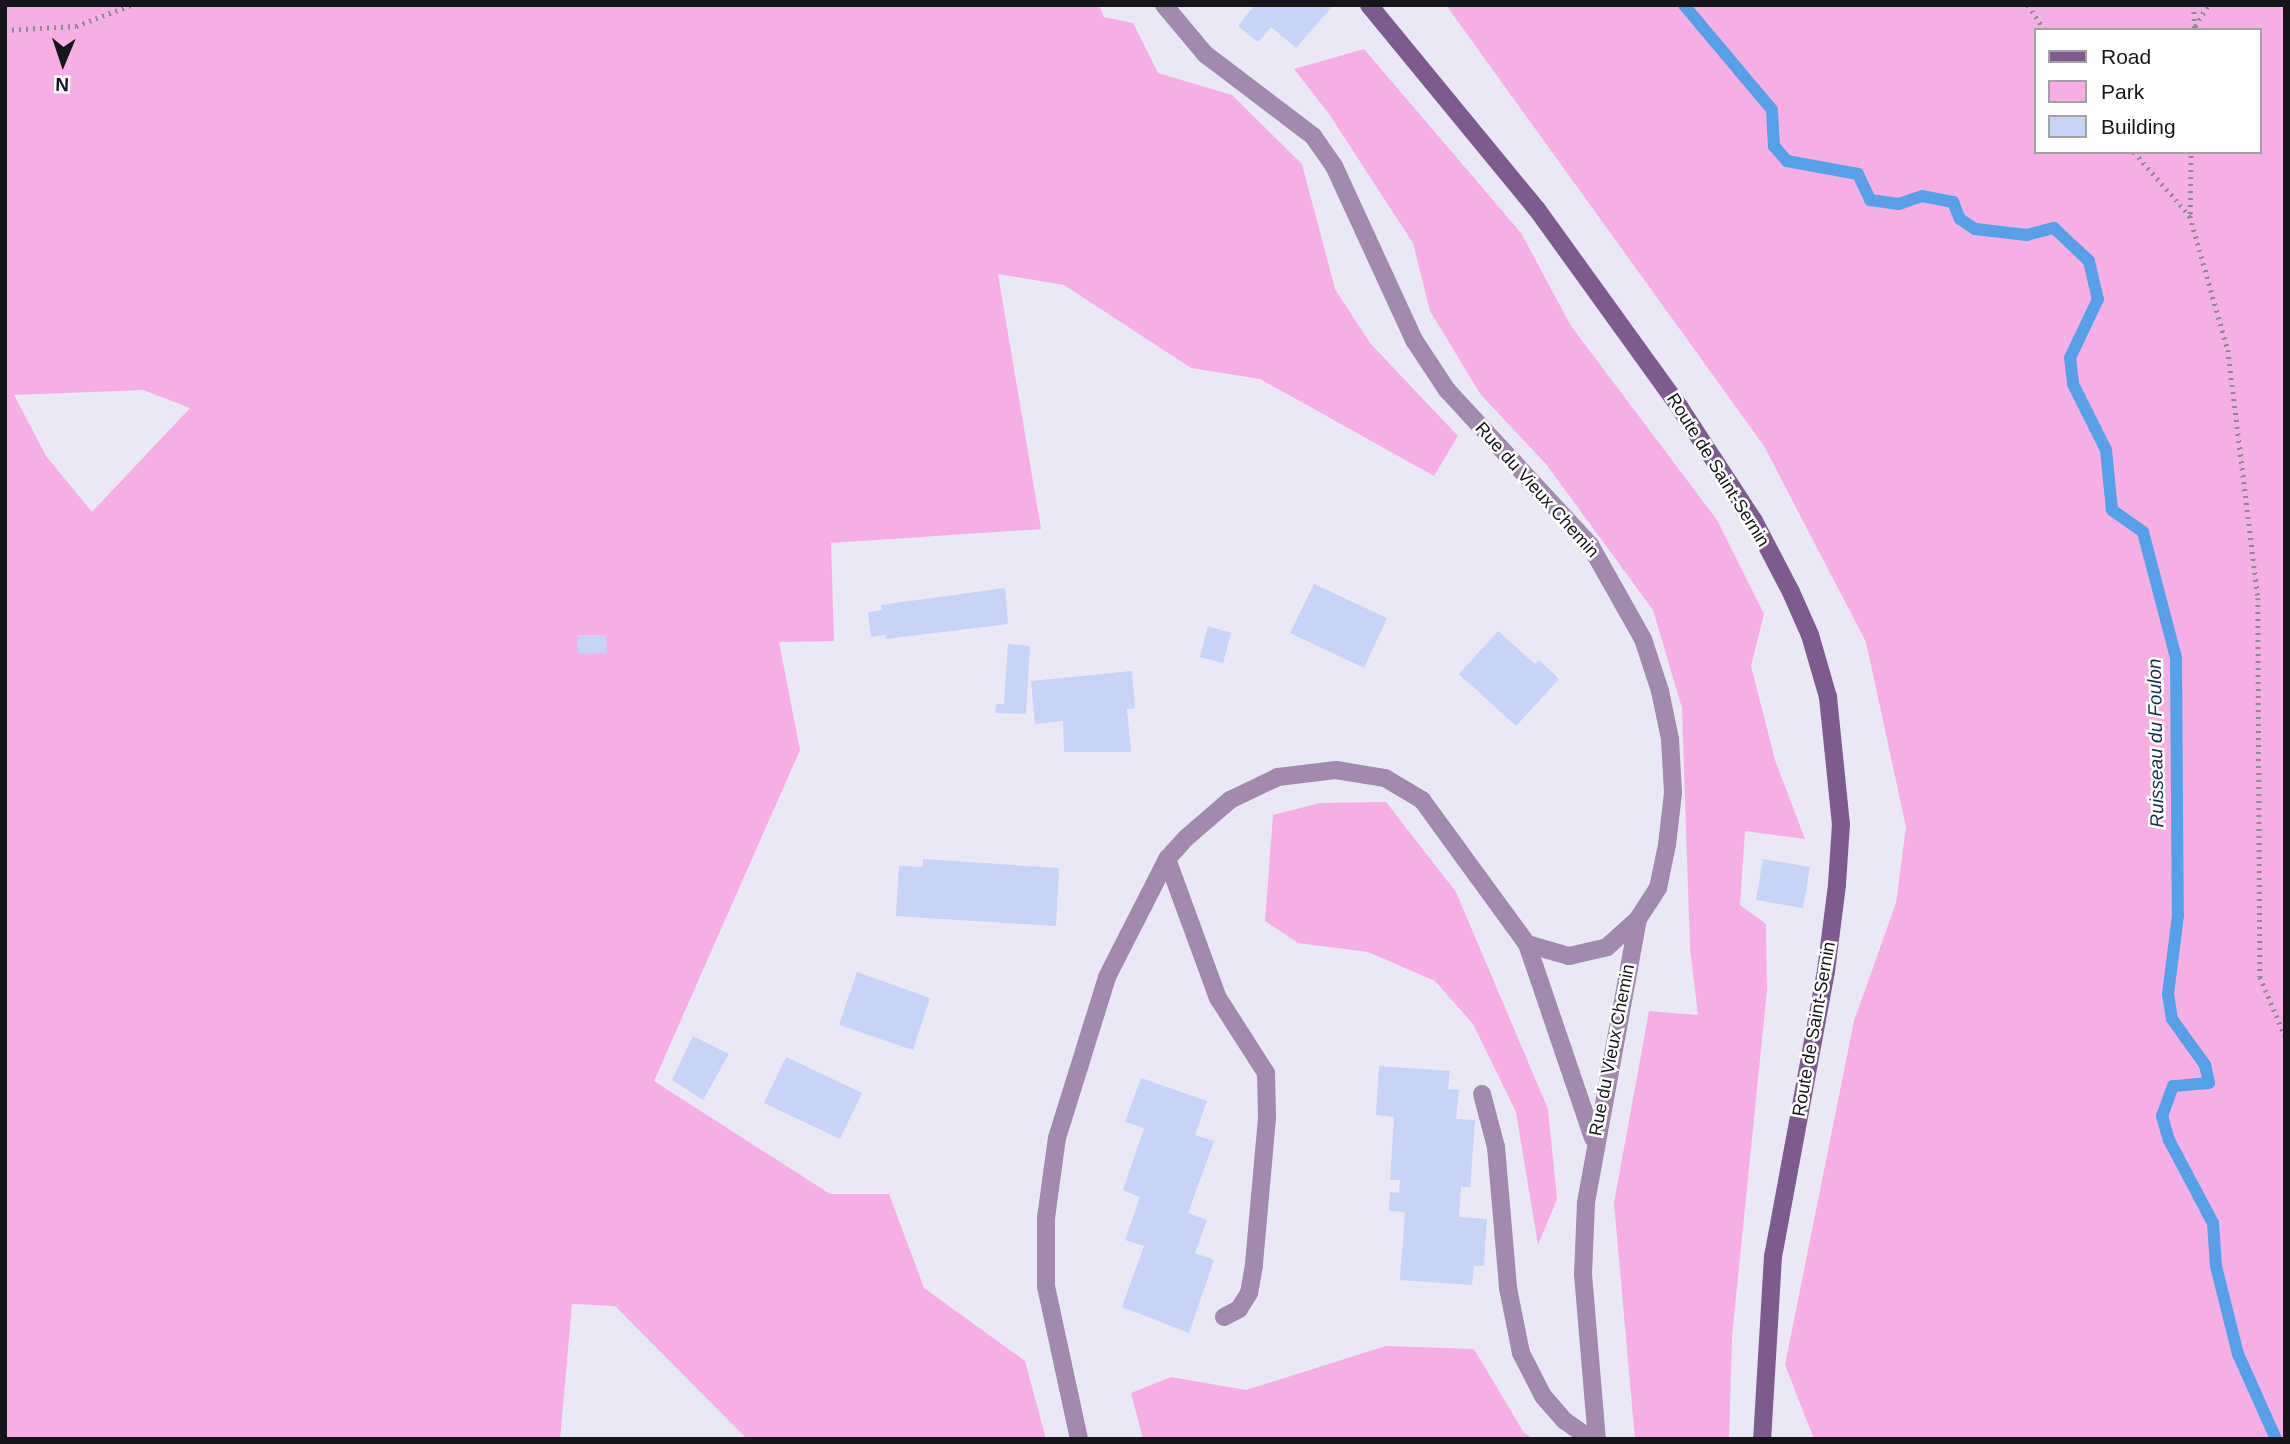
<!DOCTYPE html>
<html>
<head>
<meta charset="utf-8">
<style>
  body { margin:0 }
  #map { position:relative; width:2290px; height:1444px; overflow:hidden; background:#eae8f4; font-family:Arial,sans-serif }
  div>[style] { position:absolute }
  .green>* { inset:0; background:#f6afe4 }
  .stream>* { height:12px; margin:-6px; padding:0 6px; transform-origin:6px; border-radius:6px; background:#55a0e7 }
  .building>* { inset:0; background:#c7d3f7 }
  .path>* { height:4.5px; margin-top:-2.25px; transform-origin:0; background:repeating-linear-gradient(90deg,#8c8b93 0 2px,transparent 0 7px) }
  .street>* { height:18px; margin:-9px; padding:0 9px; transform-origin:9px; border-radius:9px; background:#a18aad }
  .secondary>* { height:18px; margin:-9px; padding:0 9px; transform-origin:9px; border-radius:9px; background:#7e5b8e }
  span { translate:-50% -50%; white-space:nowrap; text-align:center; line-height:1.15; -webkit-text-stroke:5px #fff; paint-order:stroke }
  .street-label { font-size:18px; color:#16161a }
  .water-label { font-size:19px; color:#102f4b; font-style:italic }
  .frame { position:absolute; inset:0; border:7px solid #16161a; pointer-events:none }
  .legend { position:absolute; left:2034px; top:28px; width:228px; height:126px; box-sizing:border-box; background:#fff; border:2px solid #a2a2a3; margin:0; padding:9px 12px; list-style:none; font-size:21px; color:#16161a }
  .legend li { display:flex; align-items:center; gap:14px; height:35px }
  .legend b { width:35px; border:2px solid #a2a2a3 }
  .north { position:absolute; left:28px; top:28px; width:70px; height:70px; -webkit-text-stroke:5px #fff; paint-order:stroke; rotate:182deg; font-size:19px; font-weight:700; line-height:28px; text-align:center; color:#16161a }
  .north::after { content:''; display:block; margin:auto; width:24px; height:32px; background:#16161a; clip-path:polygon(50% 0,100% 100%,50% 72%,0 100%) }
</style>
</head>
<body>
<div id="map">
  <div class="green">
    <i style="clip-path:polygon(evenodd,5px 5px,1099px 5px,1104px 17px,1133px 23px,1158px 73px,1232px 95px,1302px 164px,1335px 289px,1370px 343px,1458px 436px,1434px 476px,1260px 379px,1191px 368px,1064px 285px,998px 274px,1041px 529px,831px 543px,834px 641px,779px 642px,800px 750px,654px 1081px,830px 1194px,889px 1194px,924px 1288px,1025px 1361px,1046px 1439px,747px 1439px,615px 1306px,572px 1304px,560px 1439px,5px 1439px,5px 5px,143px 390px,190px 408px,92px 512px,46px 456px,14px 395px,143px 390px)"></i>
    <i style="clip-path:polygon(evenodd,1446px 5px,2285px 5px,2285px 1439px,1814px 1439px,1785px 1365px,1854px 1021px,1896px 903px,1906px 827px,1866px 642px,1764px 446px,1446px 5px,2036px 30px,2260px 30px,2260px 152px,2036px 152px,2036px 30px)"></i>
    <i style="clip-path:polygon(1364px 49px,1521px 233px,1571px 326px,1717px 520px,1764px 614px,1751px 666px,1775px 760px,1805px 839px,1745px 831px,1740px 905px,1766px 924px,1767px 990px,1732px 1336px,1729px 1439px,1635px 1439px,1614px 1203px,1649px 1011px,1698px 1015px,1690px 948px,1682px 708px,1653px 610px,1546px 464px,1481px 395px,1430px 311px,1413px 243px,1329px 114px,1294px 69px)"></i>
    <i style="clip-path:polygon(1386px 802px,1456px 892px,1548px 1109px,1557px 1199px,1538px 1245px,1516px 1112px,1473px 1024px,1435px 981px,1368px 952px,1298px 943px,1265px 921px,1273px 815px,1320px 803px)"></i>
    <i style="clip-path:polygon(1386px 1346px,1474px 1349px,1524px 1433px,1534px 1439px,1143px 1439px,1131px 1393px,1171px 1377px,1246px 1390px)"></i>
  </div>
  <div class="stream">
    <i style="left:1684px;top:5px;width:137px;rotate:50deg"></i>
    <i style="left:1772px;top:110px;width:36px;rotate:87deg"></i>
    <i style="left:1774px;top:146px;width:20px;rotate:49deg"></i>
    <i style="left:1787px;top:161px;width:72px;rotate:10.4deg"></i>
    <i style="left:1858px;top:174px;width:29px;rotate:65deg"></i>
    <i style="left:1870px;top:200px;width:29px;rotate:8deg"></i>
    <i style="left:1899px;top:204px;width:24px;rotate:-19deg"></i>
    <i style="left:1922px;top:196px;width:32px;rotate:11deg"></i>
    <i style="left:1953px;top:202px;width:18px;rotate:68deg"></i>
    <i style="left:1960px;top:219px;width:18px;rotate:34deg"></i>
    <i style="left:1975px;top:229px;width:52px;rotate:6.6deg"></i>
    <i style="left:2027px;top:235px;width:28px;rotate:-15deg"></i>
    <i style="left:2054px;top:228px;width:48px;rotate:43.3deg"></i>
    <i style="left:2089px;top:261px;width:39px;rotate:77deg"></i>
    <i style="left:2098px;top:299px;width:65px;rotate:115.4deg"></i>
    <i style="left:2070px;top:358px;width:26px;rotate:83deg"></i>
    <i style="left:2073px;top:384px;width:74px;rotate:63.4deg"></i>
    <i style="left:2106px;top:450px;width:60px;rotate:84.3deg"></i>
    <i style="left:2112px;top:510px;width:38px;rotate:35deg"></i>
    <i style="left:2143px;top:532px;width:130px;rotate:75.3deg"></i>
    <i style="left:2176px;top:658px;width:257px;rotate:89.6deg"></i>
    <i style="left:2178px;top:915px;width:80px;rotate:97.2deg"></i>
    <i style="left:2168px;top:994px;width:25px;rotate:81deg"></i>
    <i style="left:2172px;top:1019px;width:57px;rotate:54.3deg"></i>
    <i style="left:2205px;top:1065px;width:18px;rotate:77deg"></i>
    <i style="left:2209px;top:1083px;width:36px;rotate:175deg"></i>
    <i style="left:2173px;top:1086px;width:32px;rotate:110deg"></i>
    <i style="left:2162px;top:1116px;width:25px;rotate:74deg"></i>
    <i style="left:2169px;top:1140px;width:94px;rotate:62.1deg"></i>
    <i style="left:2213px;top:1223px;width:43px;rotate:86deg"></i>
    <i style="left:2216px;top:1266px;width:91px;rotate:76deg"></i>
    <i style="left:2238px;top:1354px;width:93px;rotate:65.9deg"></i>
  </div>
  <div class="building">
    <i style="clip-path:polygon(1255px 5px,1328px 5px,1331px 8px,1296px 48px,1271px 27px,1258px 42px,1238px 26px)"></i>
    <i style="clip-path:polygon(1314px 584px,1387px 618px,1364px 668px,1290px 633px)"></i>
    <i style="clip-path:polygon(1005px 588px,1008px 624px,886px 639px,885px 635px,871px 637px,868px 612px,882px 610px,881px 605px)"></i>
    <i style="clip-path:polygon(1208px 626px,1231px 633px,1223px 663px,1200px 657px)"></i>
    <i style="clip-path:polygon(1498px 631px,1535px 664px,1539px 660px,1559px 679px,1516px 726px,1459px 674px)"></i>
    <i style="clip-path:polygon(577px 635px,606px 635px,607px 653px,578px 654px)"></i>
    <i style="clip-path:polygon(1008px 644px,1030px 646px,1026px 714px,995px 713px,996px 704px,1004px 704px)"></i>
    <i style="clip-path:polygon(1132px 671px,1135px 708px,1127px 709px,1131px 752px,1064px 752px,1063px 721px,1035px 724px,1031px 681px)"></i>
    <i style="clip-path:polygon(923px 859px,1059px 868px,1056px 926px,896px 916px,899px 866px,923px 867px)"></i>
    <i style="clip-path:polygon(1763px 859px,1810px 867px,1803px 908px,1756px 900px)"></i>
    <i style="clip-path:polygon(857px 972px,930px 998px,913px 1050px,839px 1025px)"></i>
    <i style="clip-path:polygon(693px 1036px,729px 1054px,703px 1100px,672px 1080px)"></i>
    <i style="clip-path:polygon(786px 1057px,862px 1093px,840px 1139px,764px 1103px)"></i>
    <i style="clip-path:polygon(1379px 1066px,1450px 1071px,1448px 1089px,1459px 1090px,1456px 1119px,1475px 1120px,1470px 1187px,1461px 1187px,1459px 1217px,1487px 1219px,1484px 1266px,1474px 1266px,1472px 1285px,1400px 1280px,1405px 1212px,1389px 1211px,1390px 1192px,1399px 1193px,1400px 1180px,1390px 1180px,1394px 1117px,1376px 1115px)"></i>
    <i style="clip-path:polygon(1141px 1078px,1207px 1101px,1195px 1135px,1214px 1141px,1188px 1213px,1207px 1220px,1195px 1253px,1214px 1260px,1189px 1333px,1122px 1307px,1144px 1246px,1125px 1240px,1140px 1197px,1123px 1190px,1144px 1128px,1125px 1122px)"></i>
  </div>
  <div class="path">
    <i style="left:2028px;top:5px;width:30px;rotate:56deg"></i>
    <i style="left:2194px;top:5px;width:25px;rotate:88deg"></i>
    <i style="left:2195px;top:26px;width:25px;rotate:-58deg"></i>
    <i style="left:5px;top:30px;width:71px;rotate:-3.2deg"></i>
    <i style="left:76px;top:26px;width:59px;rotate:-20.9deg"></i>
    <i style="left:2134px;top:152px;width:85px;rotate:48.8deg"></i>
    <i style="left:2190px;top:216px;width:139px;rotate:74.2deg"></i>
    <i style="left:2228px;top:350px;width:250px;rotate:83.1deg"></i>
    <i style="left:2258px;top:598px;width:379px;rotate:89.7deg"></i>
    <i style="left:2260px;top:977px;width:64px;rotate:67deg"></i>
    <i style="left:2190px;top:214px;width:62px;rotate:-89.1deg"></i>
  </div>
  <div class="street">
    <i style="left:1164px;top:5px;width:64px;rotate:50.1deg"></i>
    <i style="left:1205px;top:54px;width:136px;rotate:37.2deg"></i>
    <i style="left:1313px;top:136px;width:37px;rotate:55deg"></i>
    <i style="left:1334px;top:166px;width:192px;rotate:65.3deg"></i>
    <i style="left:1414px;top:340px;width:60px;rotate:56.6deg"></i>
    <i style="left:1447px;top:390px;width:211px;rotate:47.3deg"></i>
    <i style="left:1590px;top:545px;width:108px;rotate:60.6deg"></i>
    <i style="left:1643px;top:639px;width:55px;rotate:71.9deg"></i>
    <i style="left:1660px;top:691px;width:49px;rotate:78.2deg"></i>
    <i style="left:1670px;top:739px;width:54px;rotate:86.8deg"></i>
    <i style="left:1673px;top:793px;width:52px;rotate:96.6deg"></i>
    <i style="left:1667px;top:845px;width:44px;rotate:101.8deg"></i>
    <i style="left:1658px;top:888px;width:37px;rotate:123deg"></i>
    <i style="left:1638px;top:919px;width:289px;rotate:100.4deg"></i>
    <i style="left:1586px;top:1203px;width:71px;rotate:92.4deg"></i>
    <i style="left:1583px;top:1274px;width:166px;rotate:85.2deg"></i>
    <i style="left:1167px;top:859px;width:148px;rotate:69.9deg"></i>
    <i style="left:1218px;top:998px;width:89px;rotate:57.4deg"></i>
    <i style="left:1266px;top:1073px;width:45px;rotate:88.7deg"></i>
    <i style="left:1267px;top:1118px;width:148px;rotate:95.1deg"></i>
    <i style="left:1254px;top:1265px;width:28px;rotate:100deg"></i>
    <i style="left:1249px;top:1293px;width:19px;rotate:122deg"></i>
    <i style="left:1239px;top:1309px;width:17px;rotate:152deg"></i>
    <i style="left:1527px;top:944px;width:205px;rotate:71.2deg"></i>
    <i style="left:1482px;top:1094px;width:55px;rotate:75.2deg"></i>
    <i style="left:1496px;top:1147px;width:142px;rotate:85.1deg"></i>
    <i style="left:1508px;top:1288px;width:66px;rotate:78.7deg"></i>
    <i style="left:1521px;top:1353px;width:48px;rotate:62.9deg"></i>
    <i style="left:1543px;top:1396px;width:33px;rotate:49deg"></i>
    <i style="left:1565px;top:1421px;width:32px;rotate:35deg"></i>
    <i style="left:1079px;top:1439px;width:156px;rotate:-102.2deg"></i>
    <i style="left:1046px;top:1287px;width:69px;rotate:-90deg"></i>
    <i style="left:1046px;top:1218px;width:81px;rotate:-82.2deg"></i>
    <i style="left:1057px;top:1138px;width:169px;rotate:-72.7deg"></i>
    <i style="left:1107px;top:977px;width:132px;rotate:-63deg"></i>
    <i style="left:1167px;top:859px;width:28px;rotate:-48deg"></i>
    <i style="left:1186px;top:838px;width:58px;rotate:-40.8deg"></i>
    <i style="left:1230px;top:800px;width:53px;rotate:-25.6deg"></i>
    <i style="left:1278px;top:777px;width:58px;rotate:-6.9deg"></i>
    <i style="left:1336px;top:770px;width:50px;rotate:9.3deg"></i>
    <i style="left:1385px;top:778px;width:43px;rotate:30.7deg"></i>
    <i style="left:1422px;top:800px;width:178px;rotate:53.9deg"></i>
    <i style="left:1527px;top:944px;width:44px;rotate:15.9deg"></i>
    <i style="left:1569px;top:956px;width:39px;rotate:-13deg"></i>
    <i style="left:1607px;top:947px;width:42px;rotate:-42.1deg"></i>
  </div>
  <div class="secondary">
    <i style="left:1369px;top:5px;width:263px;rotate:50.6deg"></i>
    <i style="left:1536px;top:208px;width:246px;rotate:54.2deg"></i>
    <i style="left:1680px;top:408px;width:135px;rotate:56.8deg"></i>
    <i style="left:1754px;top:521px;width:80px;rotate:62.5deg"></i>
    <i style="left:1791px;top:592px;width:47px;rotate:66.2deg"></i>
    <i style="left:1810px;top:635px;width:65px;rotate:73.8deg"></i>
    <i style="left:1828px;top:697px;width:128px;rotate:84.2deg"></i>
    <i style="left:1841px;top:824px;width:61px;rotate:93.8deg"></i>
    <i style="left:1837px;top:885px;width:87px;rotate:97.3deg"></i>
    <i style="left:1826px;top:971px;width:290px;rotate:100.5deg"></i>
    <i style="left:1773px;top:1256px;width:183px;rotate:93.4deg"></i>
  </div>
  <div class="street-label">
    <span style="left:1718px;top:470px;rotate:58deg">Route de Saint-Sernin</span>
    <span style="left:1537px;top:490px;rotate:48deg">Rue du Vieux Chemin</span>
    <span style="left:1814px;top:1029px;rotate:-80deg">Route de Saint-Sernin</span>
    <span style="left:1612px;top:1050px;rotate:-79deg">Rue du Vieux Chemin</span>
  </div>
  <div class="water-label">
    <span style="left:2156px;top:743px;rotate:-91deg">Ruisseau du Foulon</span>
  </div>
  <div class="frame"></div>
  <ul class="legend">
  <li><b style="height:9px;background:#7e5b8e"></b>Road</li>
  <li><b style="height:19px;background:#f6afe4"></b>Park</li>
  <li><b style="height:19px;background:#c7d3f7"></b>Building</li>
  </ul>
  <div class="north">N</div>
</div>
</body>
</html>
